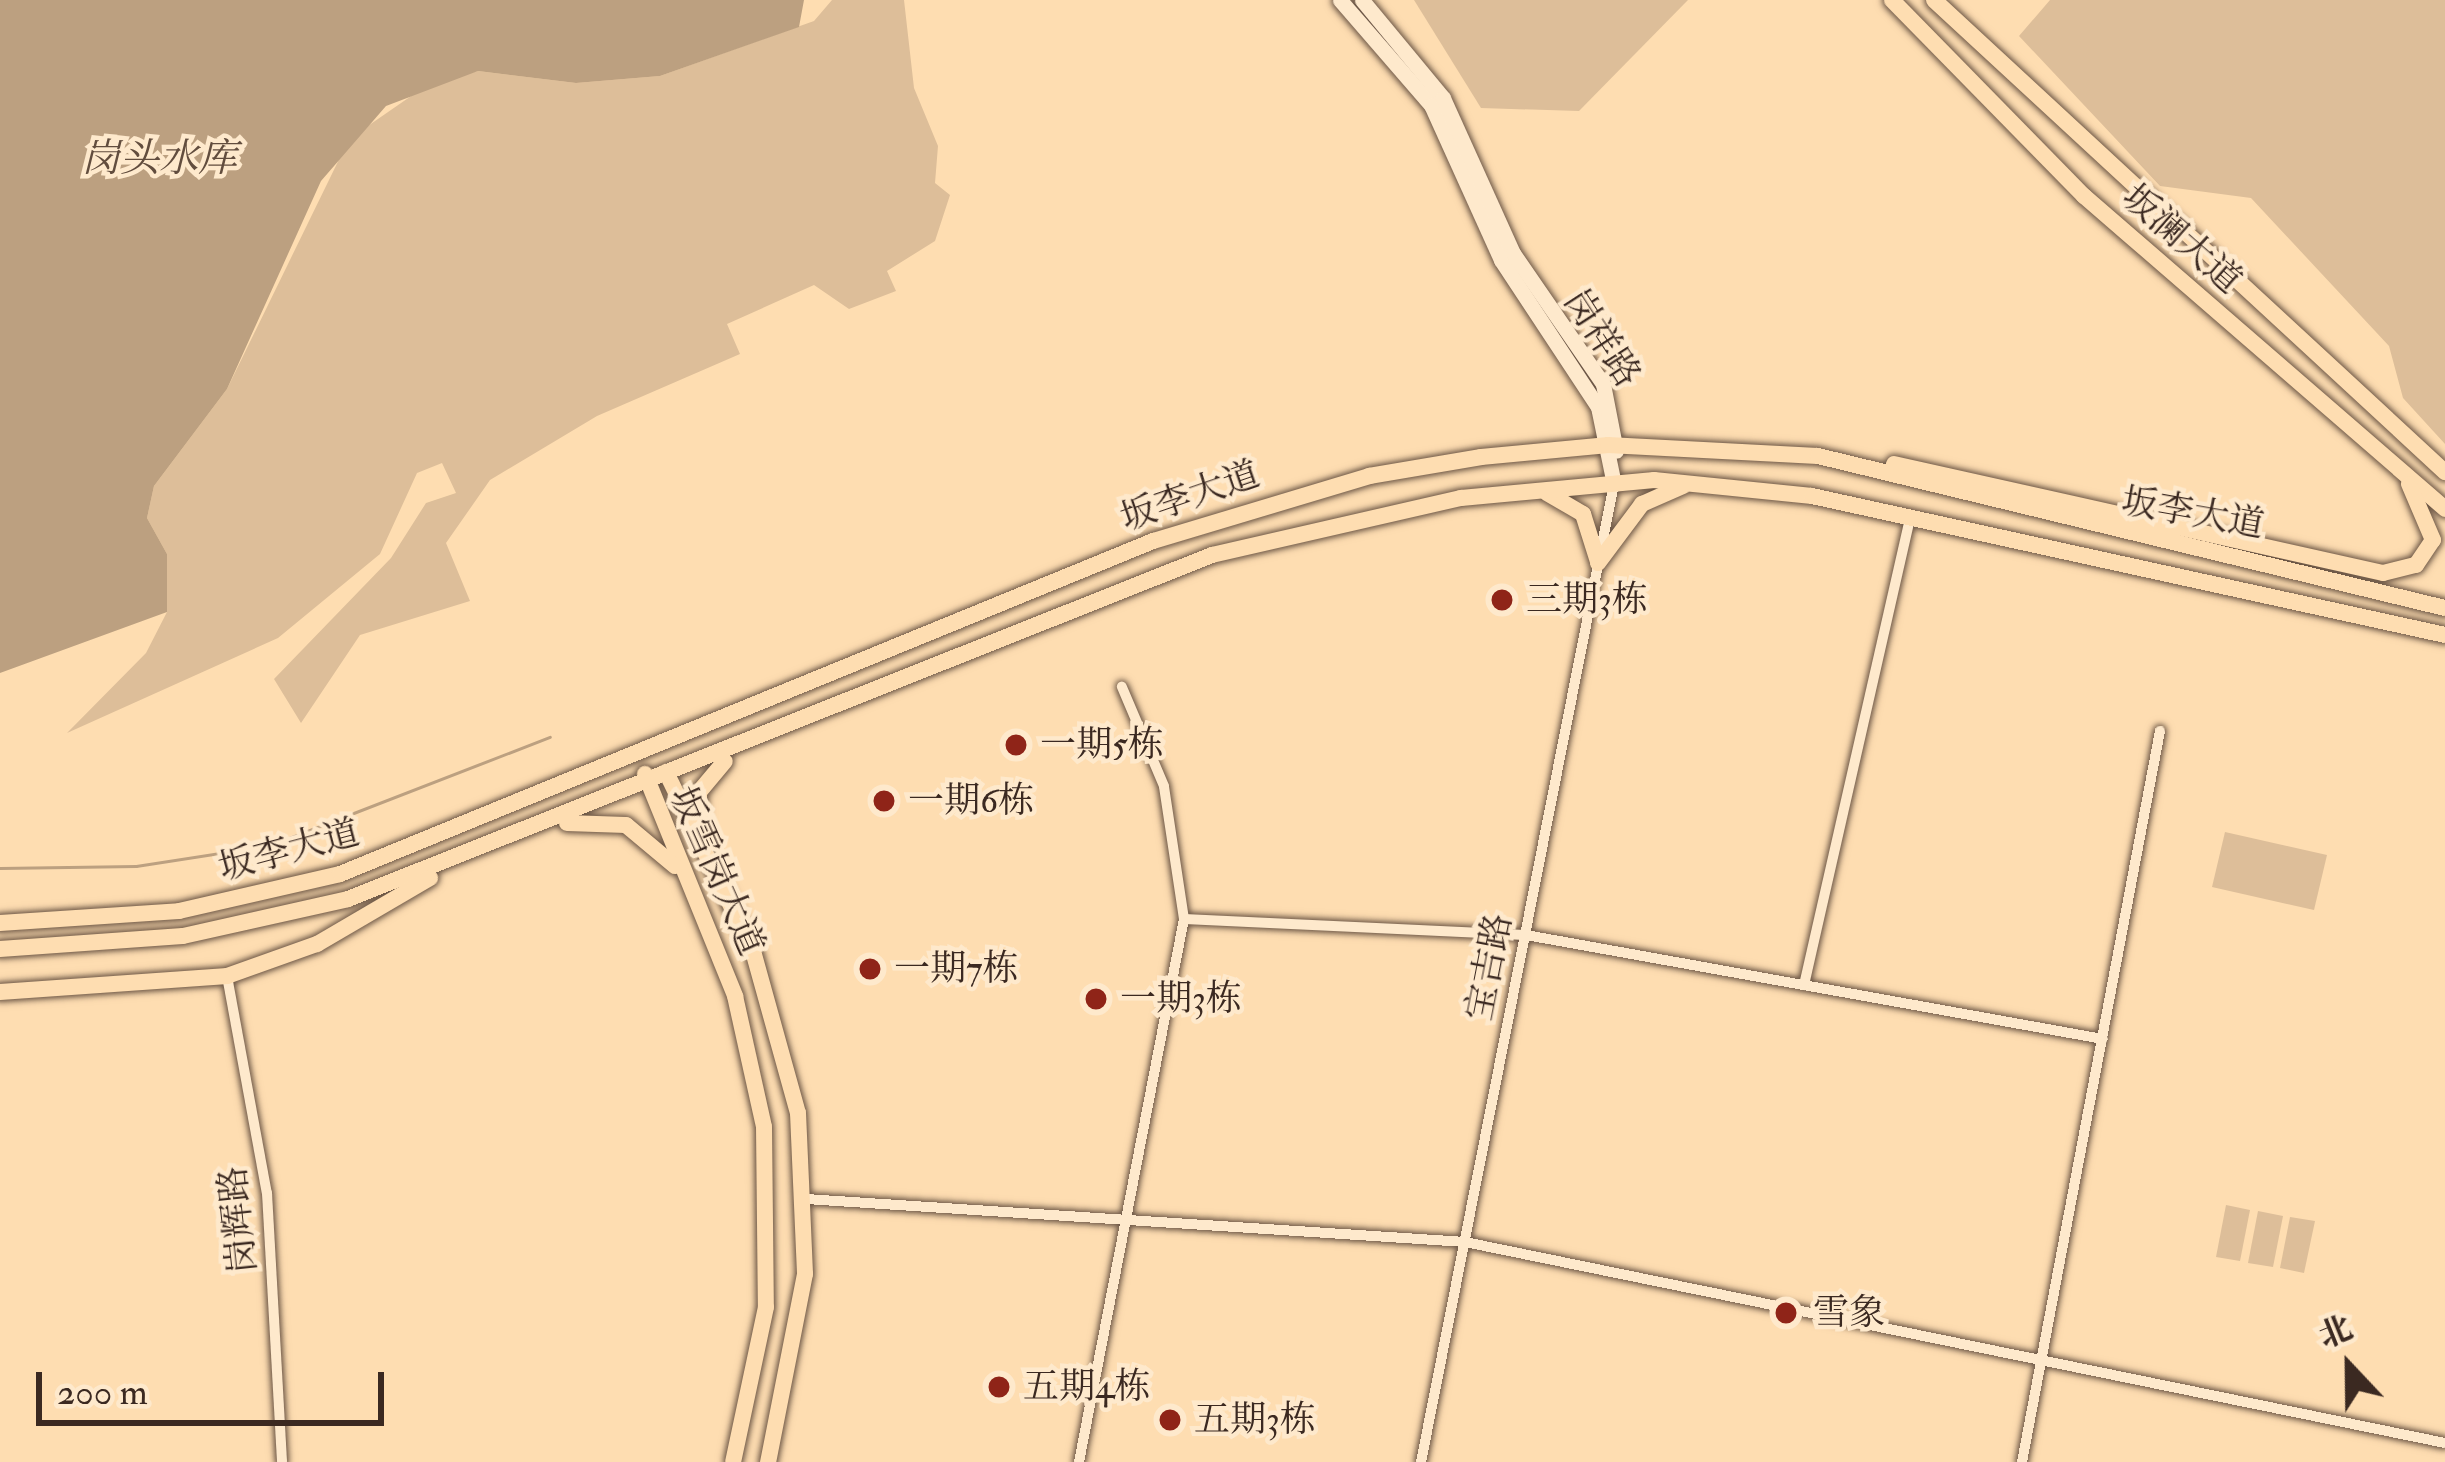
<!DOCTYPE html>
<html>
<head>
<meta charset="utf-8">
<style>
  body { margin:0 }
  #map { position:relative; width:2445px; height:1462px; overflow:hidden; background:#feddb1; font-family:"IM FELL Double Pica","Noto Serif SC",serif }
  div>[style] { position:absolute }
  .green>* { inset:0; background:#ddbe99 }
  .water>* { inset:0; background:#bca080 }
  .stream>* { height:3px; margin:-1.5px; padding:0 1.5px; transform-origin:1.5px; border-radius:1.5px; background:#bca080 }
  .roads { filter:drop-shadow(0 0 3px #6c5645) drop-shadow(0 0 3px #6c5645) }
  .street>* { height:10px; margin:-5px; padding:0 5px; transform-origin:5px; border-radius:5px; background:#fee9cc }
  .secondary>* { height:15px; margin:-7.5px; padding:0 7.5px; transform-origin:7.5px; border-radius:7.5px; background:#fee9cc }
  .primary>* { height:16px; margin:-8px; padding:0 8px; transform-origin:8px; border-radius:8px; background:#feddb1 }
  .dots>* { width:33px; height:33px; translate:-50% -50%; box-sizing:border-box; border:6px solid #fee9cc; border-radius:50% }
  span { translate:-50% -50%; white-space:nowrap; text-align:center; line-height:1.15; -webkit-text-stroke:9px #fee9cc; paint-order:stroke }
  .street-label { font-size:36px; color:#3b2921 }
  .poi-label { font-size:36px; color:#3b2921 }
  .left { translate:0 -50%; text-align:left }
  .water-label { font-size:39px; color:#624d3e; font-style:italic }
  .north { position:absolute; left:2289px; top:1306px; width:120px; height:120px; -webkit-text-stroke:9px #fee9cc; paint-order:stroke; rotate:338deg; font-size:33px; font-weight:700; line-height:48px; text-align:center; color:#3b2921 }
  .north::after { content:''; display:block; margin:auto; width:42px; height:54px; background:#3b2921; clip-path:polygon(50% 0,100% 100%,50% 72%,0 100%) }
  .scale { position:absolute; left:36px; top:1372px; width:348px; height:54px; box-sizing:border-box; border:6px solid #3b2921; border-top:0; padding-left:15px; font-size:36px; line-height:42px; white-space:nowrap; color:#3b2921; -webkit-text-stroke:9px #fee9cc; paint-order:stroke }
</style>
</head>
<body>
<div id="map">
  <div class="green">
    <i style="clip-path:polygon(832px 0,904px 0,914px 88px,938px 146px,935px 183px,950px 195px,935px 241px,887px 271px,896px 291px,849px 309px,814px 285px,727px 324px,740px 354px,597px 416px,490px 480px,446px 543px,470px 601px,360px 635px,301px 723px,274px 679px,391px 558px,426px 503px,456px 493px,442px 463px,417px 473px,380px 554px,278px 638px,67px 733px,146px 653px,167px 612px,167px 554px,147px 518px,154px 486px,227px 389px,349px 139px,430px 83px,478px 71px,576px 83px,660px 76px,814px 21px)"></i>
    <i style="clip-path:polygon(1414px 0,1688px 0,1579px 111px,1481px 108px)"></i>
    <i style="clip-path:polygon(2050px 0,2445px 0,2445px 444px,2403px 398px,2389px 346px,2251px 198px,2160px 186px,2019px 36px)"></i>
    <i style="clip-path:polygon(2225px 832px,2327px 855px,2314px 910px,2212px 887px)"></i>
    <i style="clip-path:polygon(2226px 1205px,2250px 1210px,2240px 1261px,2216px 1257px)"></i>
    <i style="clip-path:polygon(2258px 1211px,2283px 1216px,2273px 1267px,2248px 1263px)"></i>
    <i style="clip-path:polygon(2290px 1217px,2315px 1221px,2304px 1273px,2280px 1268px)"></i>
  </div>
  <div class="water">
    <i style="clip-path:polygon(0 0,804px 0,799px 27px,660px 76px,576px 83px,478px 71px,386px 106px,321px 181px,227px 389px,154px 486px,147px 518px,167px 554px,167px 612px,0 673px)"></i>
  </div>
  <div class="stream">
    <i style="left:0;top:868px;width:136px;rotate:-0.8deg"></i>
    <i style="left:136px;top:866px;width:137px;rotate:-8.8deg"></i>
    <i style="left:271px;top:845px;width:299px;rotate:-21.2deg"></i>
  </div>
  <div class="roads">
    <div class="street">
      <i style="left:1184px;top:919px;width:342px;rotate:2.7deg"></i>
      <i style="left:1526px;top:935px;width:586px;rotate:10.22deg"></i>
      <i style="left:227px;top:976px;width:221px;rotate:79.6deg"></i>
      <i style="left:267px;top:1193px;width:269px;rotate:86.8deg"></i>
      <i style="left:1804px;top:985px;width:482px;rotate:-77.2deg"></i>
      <i style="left:806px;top:1199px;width:660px;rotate:3.73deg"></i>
      <i style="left:1465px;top:1242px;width:1000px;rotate:11.59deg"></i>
      <i style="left:1079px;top:1462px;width:553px;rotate:-79.06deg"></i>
      <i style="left:1184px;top:919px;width:134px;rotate:-98.6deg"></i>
      <i style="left:1164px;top:786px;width:108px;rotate:-113deg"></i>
      <i style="left:1421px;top:1462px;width:997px;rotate:-78.84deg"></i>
      <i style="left:2022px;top:1462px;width:744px;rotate:-79.31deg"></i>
    </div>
    <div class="secondary">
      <i style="left:1340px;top:0;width:139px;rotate:49.1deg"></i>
      <i style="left:1431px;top:105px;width:170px;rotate:65.7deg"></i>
      <i style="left:1501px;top:260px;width:176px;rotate:56.6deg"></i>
      <i style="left:1598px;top:407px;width:79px;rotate:78.3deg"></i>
      <i style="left:1362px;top:0;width:127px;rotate:50.4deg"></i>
      <i style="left:1443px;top:98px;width:170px;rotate:65.7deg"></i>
      <i style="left:1513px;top:253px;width:159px;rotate:55.5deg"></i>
      <i style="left:1603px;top:384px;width:68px;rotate:79deg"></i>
    </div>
    <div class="primary">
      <i style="left:1892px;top:0;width:274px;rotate:45.6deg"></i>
      <i style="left:2084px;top:196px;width:478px;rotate:40.9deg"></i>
      <i style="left:1934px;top:0;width:696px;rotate:42.73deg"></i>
      <i style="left:1894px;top:464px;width:501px;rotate:12.57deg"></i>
      <i style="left:2383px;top:573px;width:34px;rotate:-14deg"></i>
      <i style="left:2416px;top:565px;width:30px;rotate:-56deg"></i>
      <i style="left:2433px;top:540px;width:61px;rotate:-113.2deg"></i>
      <i style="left:1547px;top:493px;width:42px;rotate:30.3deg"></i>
      <i style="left:1583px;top:514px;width:50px;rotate:72.6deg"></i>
      <i style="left:1598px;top:563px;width:74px;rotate:-53.3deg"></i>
      <i style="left:1642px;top:504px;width:45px;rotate:-23.7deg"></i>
      <i style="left:666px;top:772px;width:199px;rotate:64.1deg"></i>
      <i style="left:753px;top:951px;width:168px;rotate:74.5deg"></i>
      <i style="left:798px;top:1113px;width:161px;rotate:87.5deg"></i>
      <i style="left:805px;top:1274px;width:192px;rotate:101.1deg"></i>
      <i style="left:645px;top:774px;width:240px;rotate:67.9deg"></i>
      <i style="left:735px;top:996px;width:134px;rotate:77.5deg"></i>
      <i style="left:764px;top:1127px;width:180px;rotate:89.4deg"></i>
      <i style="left:766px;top:1307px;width:158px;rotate:102deg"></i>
      <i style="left:567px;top:823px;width:59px;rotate:1.9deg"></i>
      <i style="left:626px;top:825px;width:64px;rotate:39.9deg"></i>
      <i style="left:699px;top:827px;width:35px;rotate:-90deg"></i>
      <i style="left:699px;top:792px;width:40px;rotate:-50deg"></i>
      <i style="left:0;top:923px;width:179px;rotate:-3.8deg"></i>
      <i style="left:179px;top:911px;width:165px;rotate:-12.9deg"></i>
      <i style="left:340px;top:874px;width:879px;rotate:-22.27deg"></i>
      <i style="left:1153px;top:541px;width:226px;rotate:-16.7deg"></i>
      <i style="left:1369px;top:476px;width:114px;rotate:-9.6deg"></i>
      <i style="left:1481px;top:457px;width:128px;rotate:-5.4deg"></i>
      <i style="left:1608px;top:445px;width:210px;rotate:3deg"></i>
      <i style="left:1818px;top:456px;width:645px;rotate:13.63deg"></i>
      <i style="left:0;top:949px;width:183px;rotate:-4.1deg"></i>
      <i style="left:183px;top:936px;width:169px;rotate:-12.6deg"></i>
      <i style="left:348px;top:899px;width:930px;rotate:-21.71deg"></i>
      <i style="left:1212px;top:555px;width:255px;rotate:-12.9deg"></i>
      <i style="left:1461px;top:498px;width:194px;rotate:-5.3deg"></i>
      <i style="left:1654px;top:480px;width:159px;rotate:5.8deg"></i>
      <i style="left:1812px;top:496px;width:648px;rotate:12.38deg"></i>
      <i style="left:0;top:992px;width:228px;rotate:-4deg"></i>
      <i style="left:227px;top:976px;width:96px;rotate:-19.6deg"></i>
      <i style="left:317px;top:944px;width:131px;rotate:-30.3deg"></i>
    </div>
  </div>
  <div class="dots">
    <i style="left:1502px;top:600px;background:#8f2418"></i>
    <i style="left:1016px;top:745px;background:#8f2418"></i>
    <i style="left:884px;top:801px;background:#8f2418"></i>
    <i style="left:870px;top:969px;background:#8f2418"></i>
    <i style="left:1096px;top:999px;background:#8f2418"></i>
    <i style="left:1786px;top:1313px;background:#8f2418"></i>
    <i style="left:999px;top:1387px;background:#8f2418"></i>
    <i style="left:1170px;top:1420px;background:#8f2418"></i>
  </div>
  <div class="street-label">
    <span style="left:2182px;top:239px;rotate:41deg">坂澜大道</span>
    <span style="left:1602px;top:338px;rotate:57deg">岗祥路</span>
    <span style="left:1190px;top:496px;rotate:-19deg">坂李大道</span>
    <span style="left:2193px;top:513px;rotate:10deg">坂李大道</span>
    <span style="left:289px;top:850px;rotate:-15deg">坂李大道</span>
    <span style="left:717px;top:871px;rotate:66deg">坂雪岗大道</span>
    <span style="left:1489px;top:967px;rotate:-79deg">宝吉路</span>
    <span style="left:238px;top:1220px;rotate:-96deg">岗辉路</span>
  </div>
  <div class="poi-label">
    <span class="left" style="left:1526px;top:600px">三期3栋</span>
    <span class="left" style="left:1040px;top:745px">一期5栋</span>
    <span class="left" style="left:908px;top:801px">一期6栋</span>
    <span class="left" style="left:894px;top:969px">一期7栋</span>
    <span class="left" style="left:1120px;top:999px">一期3栋</span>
    <span class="left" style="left:1813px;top:1313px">雪象</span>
    <span class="left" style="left:1023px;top:1387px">五期4栋</span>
    <span class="left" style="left:1194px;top:1420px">五期3栋</span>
  </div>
  <div class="water-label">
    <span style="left:159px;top:159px">岗头水库</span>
  </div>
  <div class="north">北</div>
  <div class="scale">200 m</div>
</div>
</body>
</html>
